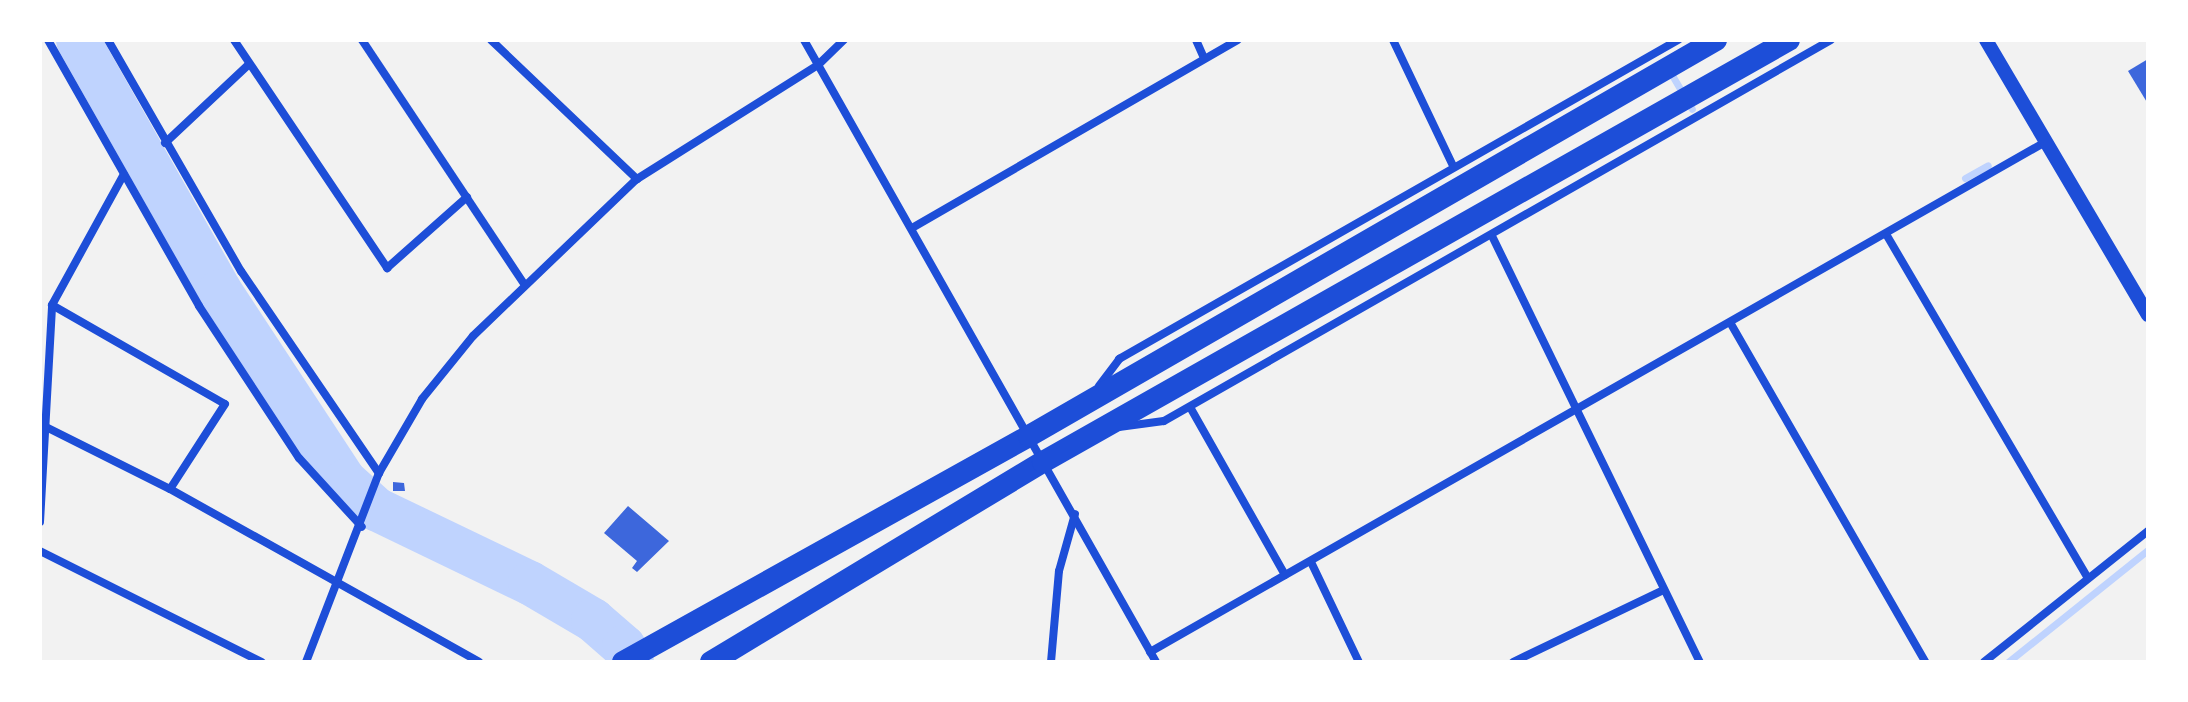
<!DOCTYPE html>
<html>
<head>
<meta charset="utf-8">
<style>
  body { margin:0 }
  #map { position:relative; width:2188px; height:702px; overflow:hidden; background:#f2f2f2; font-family:Signika,sans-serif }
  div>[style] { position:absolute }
  .stream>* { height:7px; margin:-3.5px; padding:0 3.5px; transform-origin:3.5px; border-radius:3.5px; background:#bfd3fe }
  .river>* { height:44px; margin:-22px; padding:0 22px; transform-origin:22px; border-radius:22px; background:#bfd3fe }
  .building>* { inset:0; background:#3d67dc }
  .minor>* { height:8px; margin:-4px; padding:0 4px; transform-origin:4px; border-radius:4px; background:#1d4ed8 }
  .tertiary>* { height:14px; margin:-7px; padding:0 7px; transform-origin:7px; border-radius:7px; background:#1d4ed8 }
  .trunk>* { height:22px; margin:-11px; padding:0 11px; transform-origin:11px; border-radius:11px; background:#1d4ed8 }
  span { translate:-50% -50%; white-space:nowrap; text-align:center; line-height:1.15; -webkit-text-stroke:7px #fff; paint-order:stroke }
  .frame { position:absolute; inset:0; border:42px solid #fff; pointer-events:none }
</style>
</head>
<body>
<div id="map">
  <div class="stream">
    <i style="left:1669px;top:70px;width:45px;rotate:59.5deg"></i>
    <i style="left:1965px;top:178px;width:26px;rotate:-29deg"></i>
    <i style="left:2008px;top:662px;width:179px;rotate:-38.7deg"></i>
  </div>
  <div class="river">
    <i style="left:78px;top:40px;width:288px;rotate:60.5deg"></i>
    <i style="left:220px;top:291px;width:227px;rotate:56.7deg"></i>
    <i style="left:345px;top:481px;width:42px;rotate:42.1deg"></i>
    <i style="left:376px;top:509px;width:171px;rotate:25.7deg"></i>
    <i style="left:530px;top:583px;width:73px;rotate:30.4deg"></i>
    <i style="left:593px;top:620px;width:41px;rotate:41.1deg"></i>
    <i style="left:624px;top:647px;width:17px;rotate:62deg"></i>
  </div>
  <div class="building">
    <i style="clip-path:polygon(2148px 59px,2148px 104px,2128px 71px)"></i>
    <i style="clip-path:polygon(393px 482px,404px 483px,405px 491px,393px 491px)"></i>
    <i style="clip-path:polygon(628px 506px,669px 541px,637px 572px,632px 568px,637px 561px,604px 533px)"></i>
  </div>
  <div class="minor">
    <i style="left:48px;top:40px;width:306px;rotate:60.4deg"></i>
    <i style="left:199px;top:306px;width:182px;rotate:56.7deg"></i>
    <i style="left:299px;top:458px;width:93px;rotate:47.6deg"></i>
    <i style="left:108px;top:40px;width:267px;rotate:60.1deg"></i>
    <i style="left:241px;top:271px;width:245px;rotate:55.7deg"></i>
    <i style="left:234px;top:40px;width:275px;rotate:56.1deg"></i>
    <i style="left:387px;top:268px;width:107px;rotate:-41.6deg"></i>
    <i style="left:362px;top:40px;width:294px;rotate:56.4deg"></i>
    <i style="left:491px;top:40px;width:202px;rotate:43.6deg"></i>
    <i style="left:804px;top:40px;width:715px;rotate:60.49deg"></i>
    <i style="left:1196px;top:40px;width:20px;rotate:66deg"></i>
    <i style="left:1393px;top:40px;width:140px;rotate:64.5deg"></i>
    <i style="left:165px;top:143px;width:114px;rotate:-43.2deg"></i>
    <i style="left:912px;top:228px;width:376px;rotate:-30deg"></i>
    <i style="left:1886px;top:234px;width:399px;rotate:59.6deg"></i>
    <i style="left:1493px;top:238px;width:472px;rotate:64deg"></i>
    <i style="left:52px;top:305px;width:199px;rotate:29.8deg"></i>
    <i style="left:225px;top:404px;width:101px;rotate:122.9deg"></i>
    <i style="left:1731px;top:324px;width:390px;rotate:60.1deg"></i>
    <i style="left:1099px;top:386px;width:34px;rotate:-53deg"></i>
    <i style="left:1119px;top:359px;width:644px;rotate:-29.71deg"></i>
    <i style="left:1190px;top:407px;width:193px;rotate:60.5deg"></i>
    <i style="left:40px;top:424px;width:145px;rotate:26.6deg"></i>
    <i style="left:170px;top:489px;width:354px;rotate:29.2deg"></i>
    <i style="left:1119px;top:427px;width:45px;rotate:-7.6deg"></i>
    <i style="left:1164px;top:421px;width:768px;rotate:-29.74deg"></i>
    <i style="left:40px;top:522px;width:217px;rotate:-86.8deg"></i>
    <i style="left:52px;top:305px;width:149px;rotate:-61.2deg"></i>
    <i style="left:40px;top:551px;width:248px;rotate:26.6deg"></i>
    <i style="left:1311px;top:562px;width:111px;rotate:64.4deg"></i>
    <i style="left:1150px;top:652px;width:1032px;rotate:-29.67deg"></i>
    <i style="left:306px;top:662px;width:203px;rotate:-68.9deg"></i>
    <i style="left:379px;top:473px;width:86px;rotate:-59.8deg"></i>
    <i style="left:422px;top:399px;width:81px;rotate:-51deg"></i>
    <i style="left:473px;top:336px;width:227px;rotate:-43.8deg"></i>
    <i style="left:637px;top:179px;width:214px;rotate:-32.2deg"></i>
    <i style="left:818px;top:65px;width:36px;rotate:-44deg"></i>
    <i style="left:1051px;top:662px;width:91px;rotate:-85deg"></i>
    <i style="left:1059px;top:571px;width:59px;rotate:-74.3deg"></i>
    <i style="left:1513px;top:662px;width:166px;rotate:-25.6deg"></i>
    <i style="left:1984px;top:662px;width:210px;rotate:-38.6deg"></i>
  </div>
  <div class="tertiary">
    <i style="left:1986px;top:40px;width:319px;rotate:59.5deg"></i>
  </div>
  <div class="trunk">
    <i style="left:623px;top:662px;width:465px;rotate:-29.1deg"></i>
    <i style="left:1029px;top:436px;width:793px;rotate:-29.96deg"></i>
    <i style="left:711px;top:662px;width:388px;rotate:-31.1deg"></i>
    <i style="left:1043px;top:462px;width:857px;rotate:-29.5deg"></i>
  </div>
  <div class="frame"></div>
</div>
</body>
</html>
